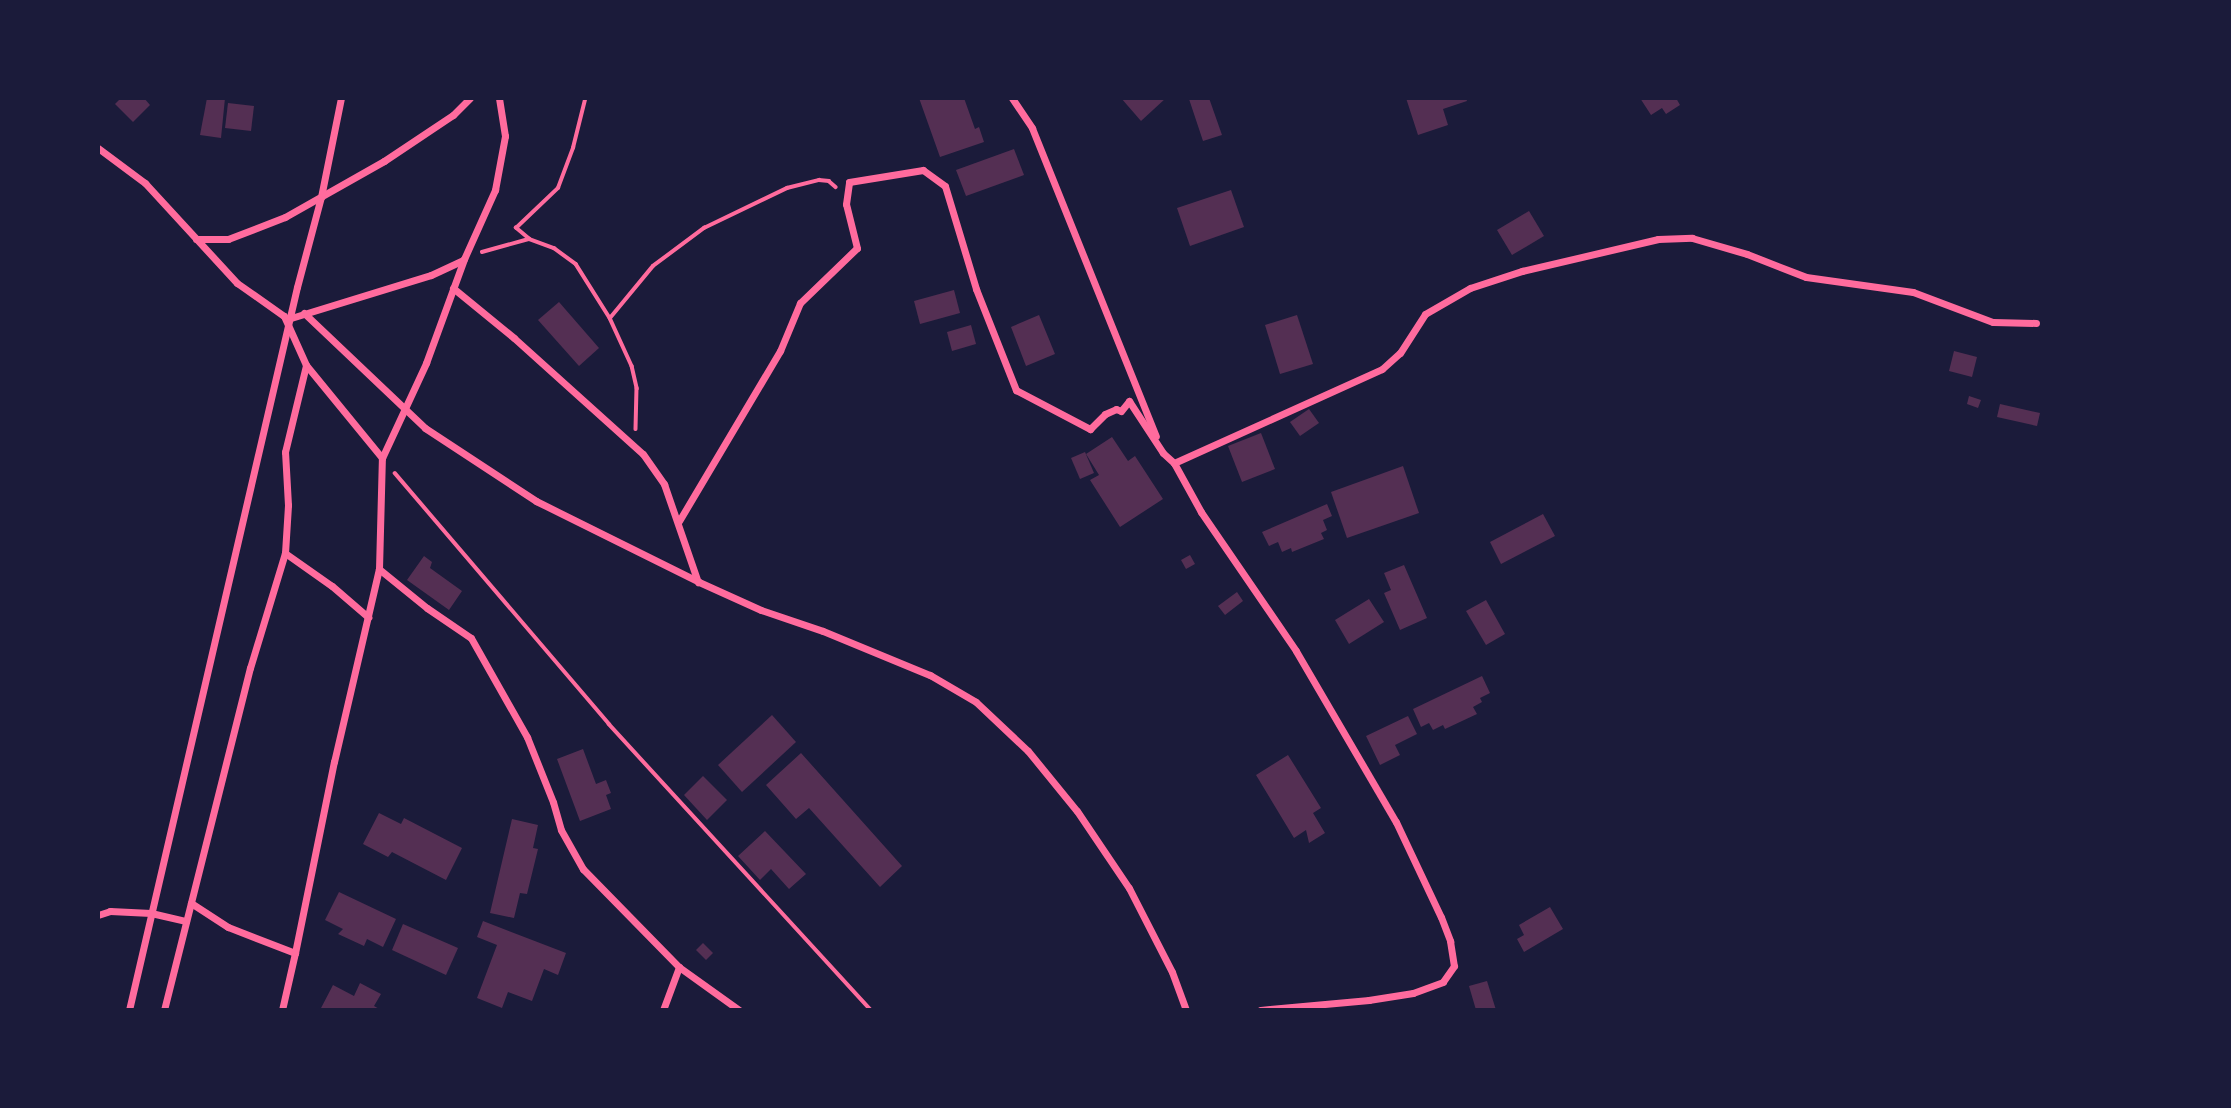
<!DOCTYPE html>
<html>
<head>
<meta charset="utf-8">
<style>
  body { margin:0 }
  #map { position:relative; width:2231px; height:1108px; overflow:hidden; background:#1b1b3a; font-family:"Playfair Display",serif }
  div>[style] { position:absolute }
  .building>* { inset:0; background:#542f53 }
  .path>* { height:3.5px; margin:-1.75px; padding:0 1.75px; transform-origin:1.75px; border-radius:1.75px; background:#ff6b9d }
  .minor>* { height:7px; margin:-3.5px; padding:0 3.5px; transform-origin:3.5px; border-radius:3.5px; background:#ff6b9d }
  span { translate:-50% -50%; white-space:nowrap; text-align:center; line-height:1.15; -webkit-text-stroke:5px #1b1b3a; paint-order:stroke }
  .frame { position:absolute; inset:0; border:100px solid #1b1b3a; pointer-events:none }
</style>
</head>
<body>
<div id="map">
  <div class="building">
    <i style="clip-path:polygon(121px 98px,144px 98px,150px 105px,133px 122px,115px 104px)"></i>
    <i style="clip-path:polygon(207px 98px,225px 98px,221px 138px,200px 135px)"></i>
    <i style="clip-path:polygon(919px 98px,964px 98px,975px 129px,979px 127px,984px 142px,940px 157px)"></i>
    <i style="clip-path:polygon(1121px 98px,1166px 98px,1141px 121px)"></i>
    <i style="clip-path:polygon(1193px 98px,1209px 98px,1222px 135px,1203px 141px,1189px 99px)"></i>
    <i style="clip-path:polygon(1406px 98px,1466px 98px,1467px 101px,1443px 109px,1448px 125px,1418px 135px)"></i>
    <i style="clip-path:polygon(1640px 98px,1676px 98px,1680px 105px,1666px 114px,1662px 108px,1651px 115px)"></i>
    <i style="clip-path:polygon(228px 103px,254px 106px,251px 131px,225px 128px)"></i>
    <i style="clip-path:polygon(1014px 149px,1024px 175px,966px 196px,956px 170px)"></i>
    <i style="clip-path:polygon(1231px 190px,1244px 227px,1190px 246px,1177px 208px)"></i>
    <i style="clip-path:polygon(1529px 211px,1544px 236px,1512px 255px,1497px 230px)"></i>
    <i style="clip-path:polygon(954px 290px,960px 313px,920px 324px,914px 301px)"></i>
    <i style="clip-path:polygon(559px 302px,599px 348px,579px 366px,538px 320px)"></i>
    <i style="clip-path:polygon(1039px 315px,1055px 354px,1026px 366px,1011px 327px)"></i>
    <i style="clip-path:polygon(1297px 315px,1313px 364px,1280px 374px,1265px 325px)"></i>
    <i style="clip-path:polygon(971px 325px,976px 344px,952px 351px,947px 332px)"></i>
    <i style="clip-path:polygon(1954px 351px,1977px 357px,1972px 377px,1949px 371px)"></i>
    <i style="clip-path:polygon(1969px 396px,1981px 400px,1978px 408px,1967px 404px)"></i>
    <i style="clip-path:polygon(2000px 404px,2040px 413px,2037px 426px,1997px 417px)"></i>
    <i style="clip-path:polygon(1309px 409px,1319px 423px,1300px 436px,1290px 422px)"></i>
    <i style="clip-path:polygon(1261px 433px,1275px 469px,1242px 482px,1228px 446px)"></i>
    <i style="clip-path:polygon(1112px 437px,1128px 461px,1135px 456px,1163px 499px,1120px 527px,1090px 480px,1099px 475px,1086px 454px)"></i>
    <i style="clip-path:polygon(1085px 452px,1094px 473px,1080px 479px,1071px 458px)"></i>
    <i style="clip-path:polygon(1403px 466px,1419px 513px,1347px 538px,1331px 492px)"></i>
    <i style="clip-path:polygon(1327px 504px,1332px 516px,1323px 520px,1327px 530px,1321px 533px,1324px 539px,1292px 552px,1291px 548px,1282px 552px,1278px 542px,1269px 546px,1262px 532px)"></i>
    <i style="clip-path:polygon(1543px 514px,1555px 536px,1501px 564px,1490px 542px)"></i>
    <i style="clip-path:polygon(1190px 555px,1195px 564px,1186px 569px,1181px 560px)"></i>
    <i style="clip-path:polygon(424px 556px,432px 562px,430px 568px,462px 591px,449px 610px,407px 580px)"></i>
    <i style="clip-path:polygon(1404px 565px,1427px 618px,1400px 630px,1384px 593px,1391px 590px,1384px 573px)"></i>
    <i style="clip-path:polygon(1237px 592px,1243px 601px,1225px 615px,1218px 606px)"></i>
    <i style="clip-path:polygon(1369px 599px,1384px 622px,1349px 644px,1335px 620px)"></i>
    <i style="clip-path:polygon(1486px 600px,1505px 634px,1486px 645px,1466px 611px)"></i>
    <i style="clip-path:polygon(1482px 676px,1490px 693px,1480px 698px,1482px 702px,1473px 707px,1477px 714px,1445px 729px,1443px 725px,1433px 730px,1429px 723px,1421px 727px,1413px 709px)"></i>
    <i style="clip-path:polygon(772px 715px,796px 742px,742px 792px,718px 765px)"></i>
    <i style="clip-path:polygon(1408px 716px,1417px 734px,1395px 745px,1400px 755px,1380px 765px,1366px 736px)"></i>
    <i style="clip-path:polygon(583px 749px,596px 784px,606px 780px,611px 793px,606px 795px,611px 809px,580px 821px,557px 759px)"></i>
    <i style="clip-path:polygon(801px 753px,902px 866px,880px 887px,809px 808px,796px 819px,766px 785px)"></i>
    <i style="clip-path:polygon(1288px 755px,1321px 808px,1313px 813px,1325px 833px,1309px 843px,1306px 830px,1294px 838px,1256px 775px)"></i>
    <i style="clip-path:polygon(703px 776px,727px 800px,707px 820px,684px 795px)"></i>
    <i style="clip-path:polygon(379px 813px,401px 824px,404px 818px,462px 848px,446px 880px,392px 852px,388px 857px,363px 844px)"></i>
    <i style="clip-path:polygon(512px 819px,538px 825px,533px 848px,538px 849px,527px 894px,520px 893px,514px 918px,490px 913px)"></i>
    <i style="clip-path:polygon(765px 831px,806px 874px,789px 889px,771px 869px,760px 880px,738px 856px)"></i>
    <i style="clip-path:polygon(339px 892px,396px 919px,383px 947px,367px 939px,364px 946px,338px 934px,343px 929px,325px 920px)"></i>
    <i style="clip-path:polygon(1550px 907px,1563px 929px,1524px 952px,1517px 939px,1524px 935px,1519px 925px)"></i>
    <i style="clip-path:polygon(483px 921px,566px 953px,558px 975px,544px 969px,532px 1001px,508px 992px,502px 1008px,477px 998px,497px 945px,477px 937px)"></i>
    <i style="clip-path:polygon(403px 924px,458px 948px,446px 975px,392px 950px)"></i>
    <i style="clip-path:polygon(703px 943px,713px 953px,706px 960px,696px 950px)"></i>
    <i style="clip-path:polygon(1487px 981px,1496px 1010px,1476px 1010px,1469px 986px)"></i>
    <i style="clip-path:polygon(360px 983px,381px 994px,374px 1006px,381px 1010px,320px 1010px,333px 985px,354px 996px)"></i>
  </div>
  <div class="path">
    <i style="left:529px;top:239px;width:17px;rotate:-140deg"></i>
    <i style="left:516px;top:228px;width:58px;rotate:-43.6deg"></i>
    <i style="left:558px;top:188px;width:43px;rotate:-69.4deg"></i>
    <i style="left:573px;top:148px;width:49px;rotate:-76deg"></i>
    <i style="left:482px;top:252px;width:49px;rotate:-15.5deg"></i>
    <i style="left:529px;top:239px;width:27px;rotate:20deg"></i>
    <i style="left:554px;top:248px;width:27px;rotate:36deg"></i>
    <i style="left:576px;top:264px;width:64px;rotate:57.8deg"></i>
    <i style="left:610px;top:318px;width:53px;rotate:65.4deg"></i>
    <i style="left:632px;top:366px;width:23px;rotate:77deg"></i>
    <i style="left:637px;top:388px;width:41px;rotate:91.4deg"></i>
    <i style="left:610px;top:318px;width:67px;rotate:-50.4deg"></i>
    <i style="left:653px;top:266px;width:64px;rotate:-36.7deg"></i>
    <i style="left:704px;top:228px;width:92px;rotate:-25.7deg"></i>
    <i style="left:787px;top:188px;width:33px;rotate:-14deg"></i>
    <i style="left:819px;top:180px;width:10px;rotate:6deg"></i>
    <i style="left:829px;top:181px;width:9px;rotate:41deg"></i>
    <i style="left:395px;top:473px;width:330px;rotate:49.5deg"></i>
    <i style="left:609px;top:724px;width:388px;rotate:47.5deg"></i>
  </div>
  <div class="minor">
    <i style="left:1012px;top:98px;width:36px;rotate:56deg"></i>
    <i style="left:1032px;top:128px;width:332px;rotate:68.1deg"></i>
    <i style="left:98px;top:148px;width:59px;rotate:36.7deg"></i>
    <i style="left:145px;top:183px;width:136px;rotate:47.4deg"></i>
    <i style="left:237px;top:283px;width:57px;rotate:35.1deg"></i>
    <i style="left:284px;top:316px;width:54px;rotate:65.8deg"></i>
    <i style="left:306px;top:365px;width:120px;rotate:50.7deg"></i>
    <i style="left:196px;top:239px;width:32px"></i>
    <i style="left:228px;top:239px;width:61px;rotate:-21.1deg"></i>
    <i style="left:285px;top:217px;width:114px;rotate:-29.5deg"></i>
    <i style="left:384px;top:161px;width:83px;rotate:-33.7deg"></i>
    <i style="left:453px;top:115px;width:24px;rotate:-45deg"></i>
    <i style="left:453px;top:288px;width:79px;rotate:39.3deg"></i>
    <i style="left:514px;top:338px;width:173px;rotate:42deg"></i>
    <i style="left:643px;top:454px;width:37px;rotate:55deg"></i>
    <i style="left:664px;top:484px;width:104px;rotate:70.9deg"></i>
    <i style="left:304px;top:313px;width:167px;rotate:43.5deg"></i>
    <i style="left:425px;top:428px;width:133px;rotate:33.3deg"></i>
    <i style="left:536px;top:501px;width:182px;rotate:26.4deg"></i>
    <i style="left:699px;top:582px;width:68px;rotate:24.3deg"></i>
    <i style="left:761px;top:610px;width:65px;rotate:18.7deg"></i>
    <i style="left:823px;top:631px;width:116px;rotate:22.4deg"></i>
    <i style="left:930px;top:675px;width:53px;rotate:30.4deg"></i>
    <i style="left:976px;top:702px;width:71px;rotate:43.3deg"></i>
    <i style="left:1028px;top:751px;width:77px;rotate:50.8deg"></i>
    <i style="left:1077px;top:811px;width:93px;rotate:56deg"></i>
    <i style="left:1129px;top:888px;width:94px;rotate:62.9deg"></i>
    <i style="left:1172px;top:972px;width:40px;rotate:69.8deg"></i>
    <i style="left:291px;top:318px;width:146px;rotate:-17.1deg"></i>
    <i style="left:431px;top:275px;width:35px;rotate:-25deg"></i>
    <i style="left:1174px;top:463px;width:228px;rotate:-24.3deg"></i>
    <i style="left:1382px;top:369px;width:24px;rotate:-42deg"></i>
    <i style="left:1400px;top:353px;width:46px;rotate:-57.3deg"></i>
    <i style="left:1425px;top:314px;width:52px;rotate:-30deg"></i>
    <i style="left:1470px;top:288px;width:55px;rotate:-18.1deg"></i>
    <i style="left:1522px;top:271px;width:140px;rotate:-13.2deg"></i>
    <i style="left:1658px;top:239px;width:34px;rotate:-2deg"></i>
    <i style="left:1692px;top:238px;width:57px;rotate:16.2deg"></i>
    <i style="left:1747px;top:254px;width:63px;rotate:21.3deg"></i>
    <i style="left:1806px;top:277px;width:108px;rotate:8deg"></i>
    <i style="left:1913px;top:292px;width:85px;rotate:20.6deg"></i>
    <i style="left:1993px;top:322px;width:43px;rotate:1.3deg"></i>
    <i style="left:679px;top:521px;width:198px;rotate:-59.3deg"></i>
    <i style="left:780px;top:351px;width:52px;rotate:-67.4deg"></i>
    <i style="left:800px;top:303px;width:79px;rotate:-44deg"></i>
    <i style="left:857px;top:248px;width:45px;rotate:-104deg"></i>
    <i style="left:846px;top:204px;width:22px;rotate:-82deg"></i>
    <i style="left:849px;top:182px;width:75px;rotate:-9.2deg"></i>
    <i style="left:923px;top:170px;width:27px;rotate:36deg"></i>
    <i style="left:945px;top:186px;width:108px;rotate:73.2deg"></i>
    <i style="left:976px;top:289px;width:109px;rotate:68.4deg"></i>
    <i style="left:1016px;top:390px;width:84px;rotate:27.8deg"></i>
    <i style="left:1090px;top:429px;width:21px;rotate:-45deg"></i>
    <i style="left:1105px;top:414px;width:12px;rotate:-24deg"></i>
    <i style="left:1116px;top:409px;width:5px;rotate:22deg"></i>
    <i style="left:1121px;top:411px;width:13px;rotate:-51deg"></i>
    <i style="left:1129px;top:401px;width:62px;rotate:56.8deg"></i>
    <i style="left:1163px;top:453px;width:15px;rotate:42deg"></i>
    <i style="left:1174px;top:463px;width:56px;rotate:61.1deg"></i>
    <i style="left:1201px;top:512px;width:168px;rotate:55.6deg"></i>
    <i style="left:1296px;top:651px;width:198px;rotate:59.7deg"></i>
    <i style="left:1396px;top:822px;width:105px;rotate:64.7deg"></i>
    <i style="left:1441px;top:917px;width:26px;rotate:69deg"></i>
    <i style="left:1450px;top:941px;width:25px;rotate:81deg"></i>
    <i style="left:1454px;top:966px;width:19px;rotate:125deg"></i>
    <i style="left:1443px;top:982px;width:32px;rotate:160deg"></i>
    <i style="left:1413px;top:993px;width:45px;rotate:171deg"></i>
    <i style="left:1369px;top:1000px;width:109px;rotate:174.8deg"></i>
    <i style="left:285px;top:553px;width:57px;rotate:35.1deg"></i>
    <i style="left:332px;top:586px;width:48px;rotate:40.7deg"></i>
    <i style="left:379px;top:569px;width:62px;rotate:39.1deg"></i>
    <i style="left:427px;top:608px;width:53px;rotate:34.3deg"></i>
    <i style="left:471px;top:638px;width:114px;rotate:60.5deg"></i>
    <i style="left:527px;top:737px;width:70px;rotate:68.2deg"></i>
    <i style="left:553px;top:802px;width:29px;rotate:74deg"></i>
    <i style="left:561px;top:830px;width:45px;rotate:60.6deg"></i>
    <i style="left:583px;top:869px;width:137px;rotate:45.6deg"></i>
    <i style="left:679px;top:967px;width:74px;rotate:35.6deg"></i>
    <i style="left:191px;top:903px;width:44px;rotate:33deg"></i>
    <i style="left:228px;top:927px;width:72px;rotate:21.2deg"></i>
    <i style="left:295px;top:953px;width:195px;rotate:-78.5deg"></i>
    <i style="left:334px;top:762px;width:198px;rotate:-76.9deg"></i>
    <i style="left:379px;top:569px;width:111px;rotate:-88.5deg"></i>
    <i style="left:382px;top:458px;width:105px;rotate:-65.1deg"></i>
    <i style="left:426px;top:363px;width:111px;rotate:-69.9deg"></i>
    <i style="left:464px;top:259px;width:76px;rotate:-65.8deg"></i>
    <i style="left:495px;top:190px;width:55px;rotate:-79.5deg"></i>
    <i style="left:505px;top:136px;width:38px;rotate:-99deg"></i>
    <i style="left:98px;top:915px;width:13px;rotate:-18deg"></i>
    <i style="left:110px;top:911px;width:41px;rotate:2.8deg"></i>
    <i style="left:151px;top:913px;width:36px;rotate:13deg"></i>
    <i style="left:129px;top:1010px;width:742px;rotate:-76.92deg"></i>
    <i style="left:297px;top:287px;width:93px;rotate:-75.1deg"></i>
    <i style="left:321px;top:197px;width:101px;rotate:-78.6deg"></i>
    <i style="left:164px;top:1010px;width:353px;rotate:-75.9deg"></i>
    <i style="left:250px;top:668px;width:120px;rotate:-73.1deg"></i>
    <i style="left:285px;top:553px;width:48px;rotate:-86.4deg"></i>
    <i style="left:288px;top:505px;width:53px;rotate:-93.2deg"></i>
    <i style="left:285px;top:452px;width:89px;rotate:-76.4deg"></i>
    <i style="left:282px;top:1010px;width:58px;rotate:-77.2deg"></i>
    <i style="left:663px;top:1010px;width:46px;rotate:-69.6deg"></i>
  </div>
  <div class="frame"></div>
</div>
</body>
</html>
